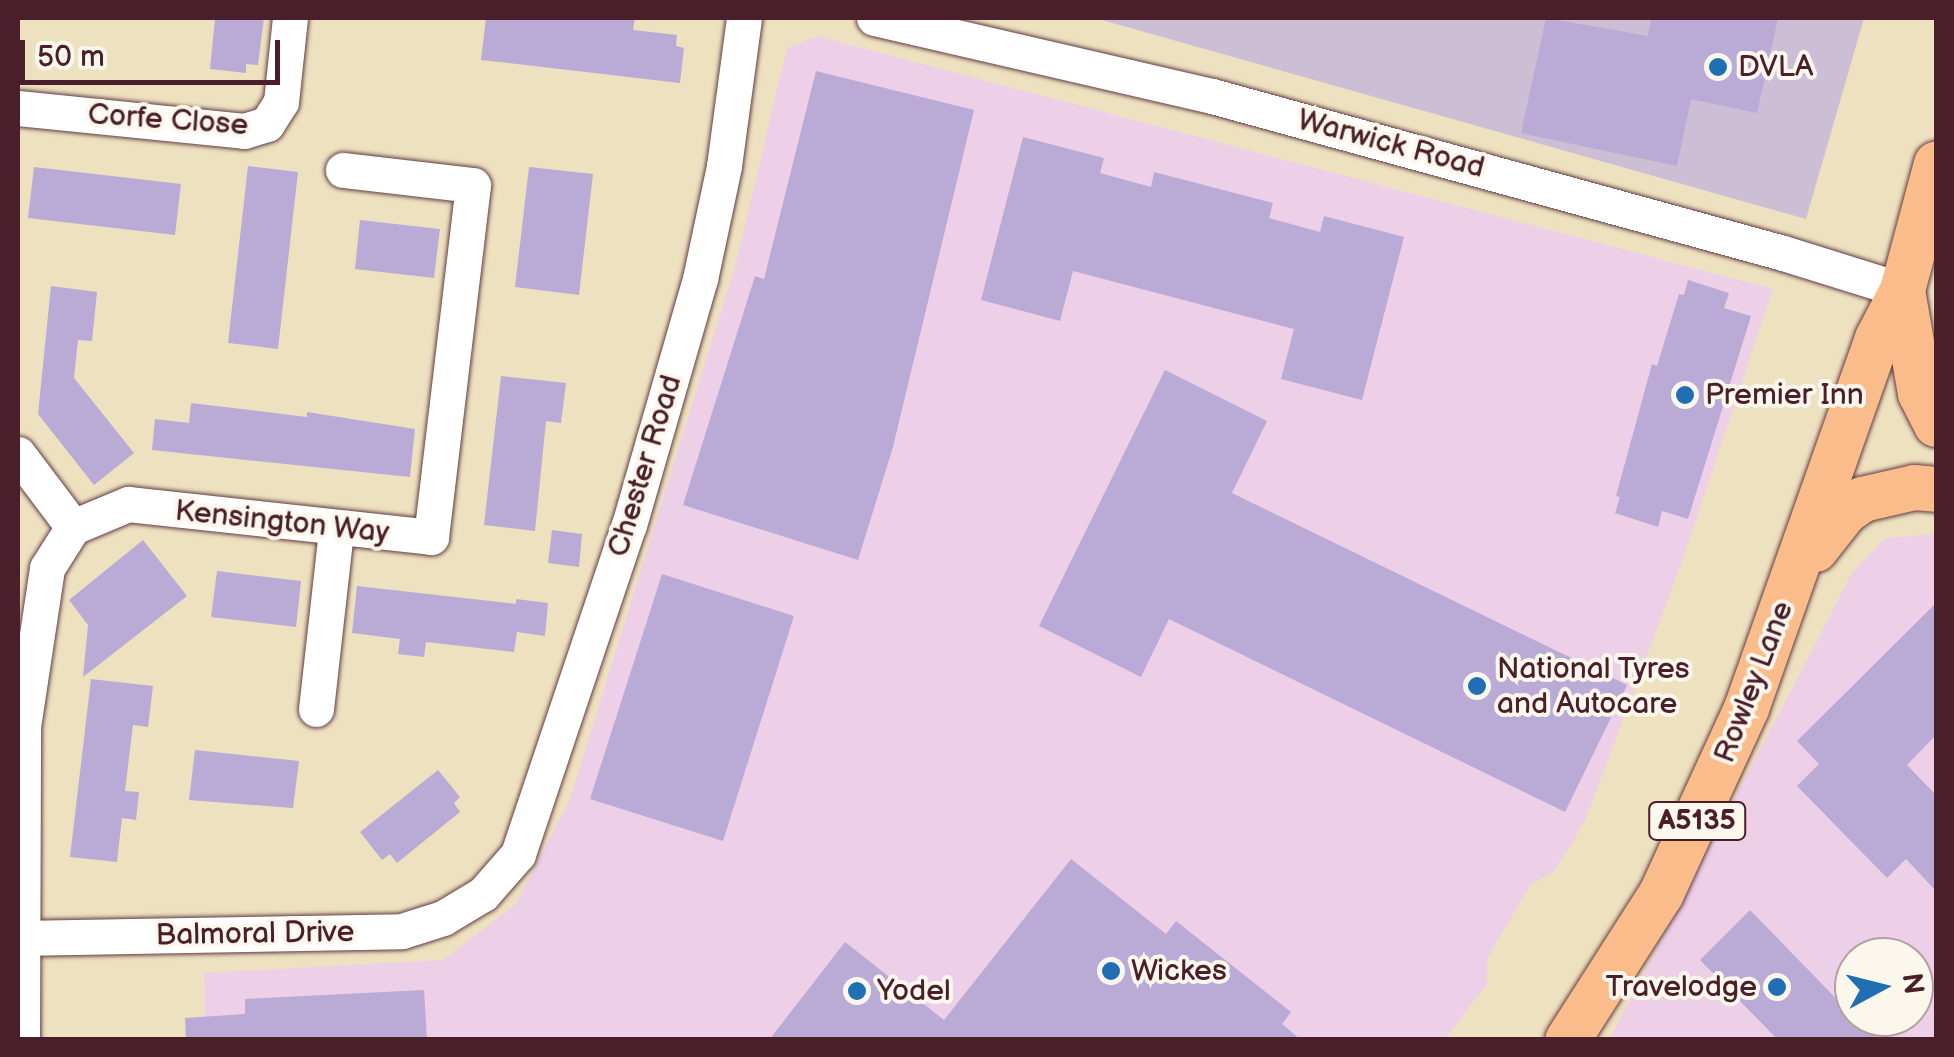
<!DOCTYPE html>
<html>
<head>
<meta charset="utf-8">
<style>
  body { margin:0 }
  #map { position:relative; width:1954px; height:1057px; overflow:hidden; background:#eee1c0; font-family:"Balsamiq Sans",sans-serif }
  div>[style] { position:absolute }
  .built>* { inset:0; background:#edd0e8 }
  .industrial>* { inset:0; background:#ccbed4 }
  .building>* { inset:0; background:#baaad6 }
  .roads { filter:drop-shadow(0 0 2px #633c41) drop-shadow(0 0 2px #633c41) }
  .minor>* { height:35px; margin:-17.5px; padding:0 17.5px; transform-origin:17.5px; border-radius:17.5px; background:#fff }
  .major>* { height:45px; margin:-22.5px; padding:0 22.5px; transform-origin:22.5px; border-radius:22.5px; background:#f9bc8a }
  .dots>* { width:28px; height:28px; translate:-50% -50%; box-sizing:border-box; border:5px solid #fbf7ec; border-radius:50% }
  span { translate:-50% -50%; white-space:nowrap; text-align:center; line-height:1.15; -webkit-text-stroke:8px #fbf7ec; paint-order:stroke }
  .shield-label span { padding:2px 8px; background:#fbf7ec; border:2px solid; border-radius:8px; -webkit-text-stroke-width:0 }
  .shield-label { font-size:28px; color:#4a1f2b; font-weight:700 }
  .poi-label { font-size:30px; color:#4a1f2b }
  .left { translate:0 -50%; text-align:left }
  .right { translate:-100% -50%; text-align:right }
  .street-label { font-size:30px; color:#4a1f2b }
  .frame { position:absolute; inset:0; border:20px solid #4a1f2b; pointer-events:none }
  .north { position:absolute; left:1834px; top:937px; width:100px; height:100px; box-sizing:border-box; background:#fbf7ec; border:2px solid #b4a19f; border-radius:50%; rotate:83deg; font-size:28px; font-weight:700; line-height:40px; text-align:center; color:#4a1f2b }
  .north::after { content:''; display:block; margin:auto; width:35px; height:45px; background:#1f6fb2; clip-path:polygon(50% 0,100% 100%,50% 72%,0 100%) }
  .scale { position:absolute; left:20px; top:40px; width:260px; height:45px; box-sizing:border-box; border:5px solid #4a1f2b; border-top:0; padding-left:12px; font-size:30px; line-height:35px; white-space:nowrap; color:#4a1f2b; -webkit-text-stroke:8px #fbf7ec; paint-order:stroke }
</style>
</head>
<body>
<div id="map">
  <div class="built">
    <i style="clip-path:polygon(817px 36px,1773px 289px,1681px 564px,1585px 821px,1554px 872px,1531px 884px,1487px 959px,1487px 984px,1445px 1039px,205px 1039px,204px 973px,443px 960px,516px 904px,570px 799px,736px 263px,787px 48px)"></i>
    <i style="clip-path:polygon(evenodd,1936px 534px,1936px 1039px,1609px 1040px,1852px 573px,1885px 538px,1936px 534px,1854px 957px,1914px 957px,1914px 1017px,1854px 1017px,1854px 957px)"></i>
  </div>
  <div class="industrial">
    <i style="clip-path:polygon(1095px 18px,1864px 18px,1806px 219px)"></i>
  </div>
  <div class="building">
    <i style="clip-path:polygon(215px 18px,264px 18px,258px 65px,246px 64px,246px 73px,210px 69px)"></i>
    <i style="clip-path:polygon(486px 18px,635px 18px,633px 30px,677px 35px,676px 46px,684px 48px,680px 83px,481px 60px)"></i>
    <i style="clip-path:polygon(1546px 18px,1648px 36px,1651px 18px,1778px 18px,1757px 113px,1691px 99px,1677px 166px,1521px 133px)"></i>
    <i style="clip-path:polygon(816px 71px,974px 110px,893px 447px,858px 560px,683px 505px,755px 276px,764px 279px)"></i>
    <i style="clip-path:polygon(1023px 137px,1104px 158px,1100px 173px,1151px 187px,1154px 172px,1273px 203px,1269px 218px,1320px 232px,1324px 216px,1404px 237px,1362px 400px,1281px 379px,1294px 329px,1073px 271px,1060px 321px,981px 300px)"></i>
    <i style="clip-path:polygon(248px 166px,298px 172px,278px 349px,228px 343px)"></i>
    <i style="clip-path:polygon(34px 167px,181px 184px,175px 235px,28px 218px)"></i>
    <i style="clip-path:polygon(529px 167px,593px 174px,579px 295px,515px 287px)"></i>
    <i style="clip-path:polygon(360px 220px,440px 229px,434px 278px,355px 269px)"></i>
    <i style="clip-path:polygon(1688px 280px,1729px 293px,1724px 308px,1751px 316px,1688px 519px,1662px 511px,1658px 527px,1615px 513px,1620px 497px,1616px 496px,1652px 364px,1657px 366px,1679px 294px,1684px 295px)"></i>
    <i style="clip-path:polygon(51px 286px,97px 292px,92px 341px,78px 340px,74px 378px,134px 453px,94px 485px,38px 414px)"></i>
    <i style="clip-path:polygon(1165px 370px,1267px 421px,1232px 493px,1627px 685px,1565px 812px,1169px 619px,1141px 677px,1039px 626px)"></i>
    <i style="clip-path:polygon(501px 376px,566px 383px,561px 423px,546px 421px,535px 531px,484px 525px)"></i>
    <i style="clip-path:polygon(191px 403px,307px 417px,307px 412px,415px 429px,410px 477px,152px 450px,155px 419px,189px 423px)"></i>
    <i style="clip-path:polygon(552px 530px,582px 534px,579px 567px,548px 563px)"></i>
    <i style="clip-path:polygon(143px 540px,187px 596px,83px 677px,88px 625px,69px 600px)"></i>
    <i style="clip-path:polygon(217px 571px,301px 581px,296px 627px,211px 617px)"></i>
    <i style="clip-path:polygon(662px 574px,794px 616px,723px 841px,590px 799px)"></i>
    <i style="clip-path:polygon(357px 586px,516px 604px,516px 599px,548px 603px,545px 636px,517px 632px,514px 652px,426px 642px,424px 657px,398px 654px,400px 639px,352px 633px)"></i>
    <i style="clip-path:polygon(1936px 603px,1936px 735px,1907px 765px,1936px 795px,1936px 891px,1906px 859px,1887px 878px,1797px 786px,1819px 764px,1797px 741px)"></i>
    <i style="clip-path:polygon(91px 679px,153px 686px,148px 727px,133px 725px,125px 791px,139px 792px,136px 820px,122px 818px,117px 862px,70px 857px)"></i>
    <i style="clip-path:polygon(195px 750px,299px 761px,293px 808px,189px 800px)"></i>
    <i style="clip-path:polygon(438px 770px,460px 797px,454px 803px,460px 812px,397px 863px,390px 854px,382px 860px,360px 832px)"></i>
    <i style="clip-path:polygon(1071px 859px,1166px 934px,1176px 921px,1291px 1012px,1282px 1024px,1301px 1040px,769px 1040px,845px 942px,944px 1020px)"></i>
    <i style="clip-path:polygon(1750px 910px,1854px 1017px,1879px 1040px,1778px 1040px,1700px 960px)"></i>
    <i style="clip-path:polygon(424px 990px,427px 1040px,186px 1040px,185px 1018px,245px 1014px,245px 999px)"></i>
  </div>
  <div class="roads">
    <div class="minor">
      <i style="left:874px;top:18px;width:347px;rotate:13deg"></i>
      <i style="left:1212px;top:96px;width:592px;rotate:15.37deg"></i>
      <i style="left:1783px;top:253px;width:125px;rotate:17.3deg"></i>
      <i style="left:18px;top:108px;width:227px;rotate:5.8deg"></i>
      <i style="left:244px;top:131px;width:24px;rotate:-17deg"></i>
      <i style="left:267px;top:124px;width:26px;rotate:-58deg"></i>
      <i style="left:281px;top:102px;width:84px;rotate:-83.9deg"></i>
      <i style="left:18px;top:454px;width:91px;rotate:53deg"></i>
      <i style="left:316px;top:709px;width:180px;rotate:-83.6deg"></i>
      <i style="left:18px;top:938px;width:384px;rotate:-1deg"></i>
      <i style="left:402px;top:931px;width:43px;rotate:-17.6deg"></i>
      <i style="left:443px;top:918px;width:47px;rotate:-31deg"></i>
      <i style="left:483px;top:894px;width:53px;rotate:-48.8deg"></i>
      <i style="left:518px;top:854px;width:347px;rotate:-71.4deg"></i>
      <i style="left:629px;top:525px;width:256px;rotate:-73.9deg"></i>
      <i style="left:700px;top:279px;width:116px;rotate:-78deg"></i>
      <i style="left:724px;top:166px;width:149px;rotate:-82.3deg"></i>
      <i style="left:22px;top:1040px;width:313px;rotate:-89.8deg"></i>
      <i style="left:23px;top:727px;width:161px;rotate:-81.4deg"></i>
      <i style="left:47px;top:568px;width:49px;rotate:-57.6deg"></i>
      <i style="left:73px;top:527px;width:60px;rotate:-22.7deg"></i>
      <i style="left:128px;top:504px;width:305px;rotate:6.2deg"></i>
      <i style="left:431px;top:537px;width:354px;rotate:-83.2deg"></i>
      <i style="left:473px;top:185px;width:131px;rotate:-173.4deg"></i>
    </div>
    <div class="major">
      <i style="left:1902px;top:290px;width:105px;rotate:80.1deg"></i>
      <i style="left:1920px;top:393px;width:35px;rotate:63deg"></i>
      <i style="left:1815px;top:549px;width:48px;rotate:-51.7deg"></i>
      <i style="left:1845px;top:511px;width:21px;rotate:-35deg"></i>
      <i style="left:1862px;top:499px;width:53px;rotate:-13deg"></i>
      <i style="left:1914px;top:487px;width:22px;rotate:5deg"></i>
      <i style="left:1567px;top:1040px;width:174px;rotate:-57.4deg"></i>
      <i style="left:1661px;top:893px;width:204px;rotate:-65.3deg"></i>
      <i style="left:1746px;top:708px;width:393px;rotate:-70.5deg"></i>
      <i style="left:1877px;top:338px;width:54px;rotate:-62.5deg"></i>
      <i style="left:1902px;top:290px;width:131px;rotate:-75deg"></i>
    </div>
  </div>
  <div class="dots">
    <i style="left:1718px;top:67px;background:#1f6fb2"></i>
    <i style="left:1685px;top:395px;background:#1f6fb2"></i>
    <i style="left:1477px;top:686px;background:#1f6fb2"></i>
    <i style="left:1111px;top:971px;background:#1f6fb2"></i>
    <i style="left:1777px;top:987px;background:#1f6fb2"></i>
    <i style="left:857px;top:991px;background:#1f6fb2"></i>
  </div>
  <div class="shield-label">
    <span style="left:1697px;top:821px">A5135</span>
  </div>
  <div class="poi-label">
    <span class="left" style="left:1738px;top:67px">DVLA</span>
    <span class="left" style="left:1705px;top:395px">Premier Inn</span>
    <span class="left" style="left:1497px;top:686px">National Tyres<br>and Autocare</span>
    <span class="left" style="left:1131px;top:971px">Wickes</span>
    <span class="right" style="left:1757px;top:987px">Travelodge</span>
    <span class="left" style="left:877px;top:991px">Yodel</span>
  </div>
  <div class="street-label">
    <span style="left:168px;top:120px;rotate:4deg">Corfe Close</span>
    <span style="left:1391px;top:144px;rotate:15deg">Warwick Road</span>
    <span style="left:645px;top:466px;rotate:-73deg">Chester Road</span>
    <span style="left:282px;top:522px;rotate:6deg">Kensington Way</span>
    <span style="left:1754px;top:682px;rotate:-69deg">Rowley Lane</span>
    <span style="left:255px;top:934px;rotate:-1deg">Balmoral Drive</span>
  </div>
  <div class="frame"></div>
  <div class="north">N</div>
  <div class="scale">50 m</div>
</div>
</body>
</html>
